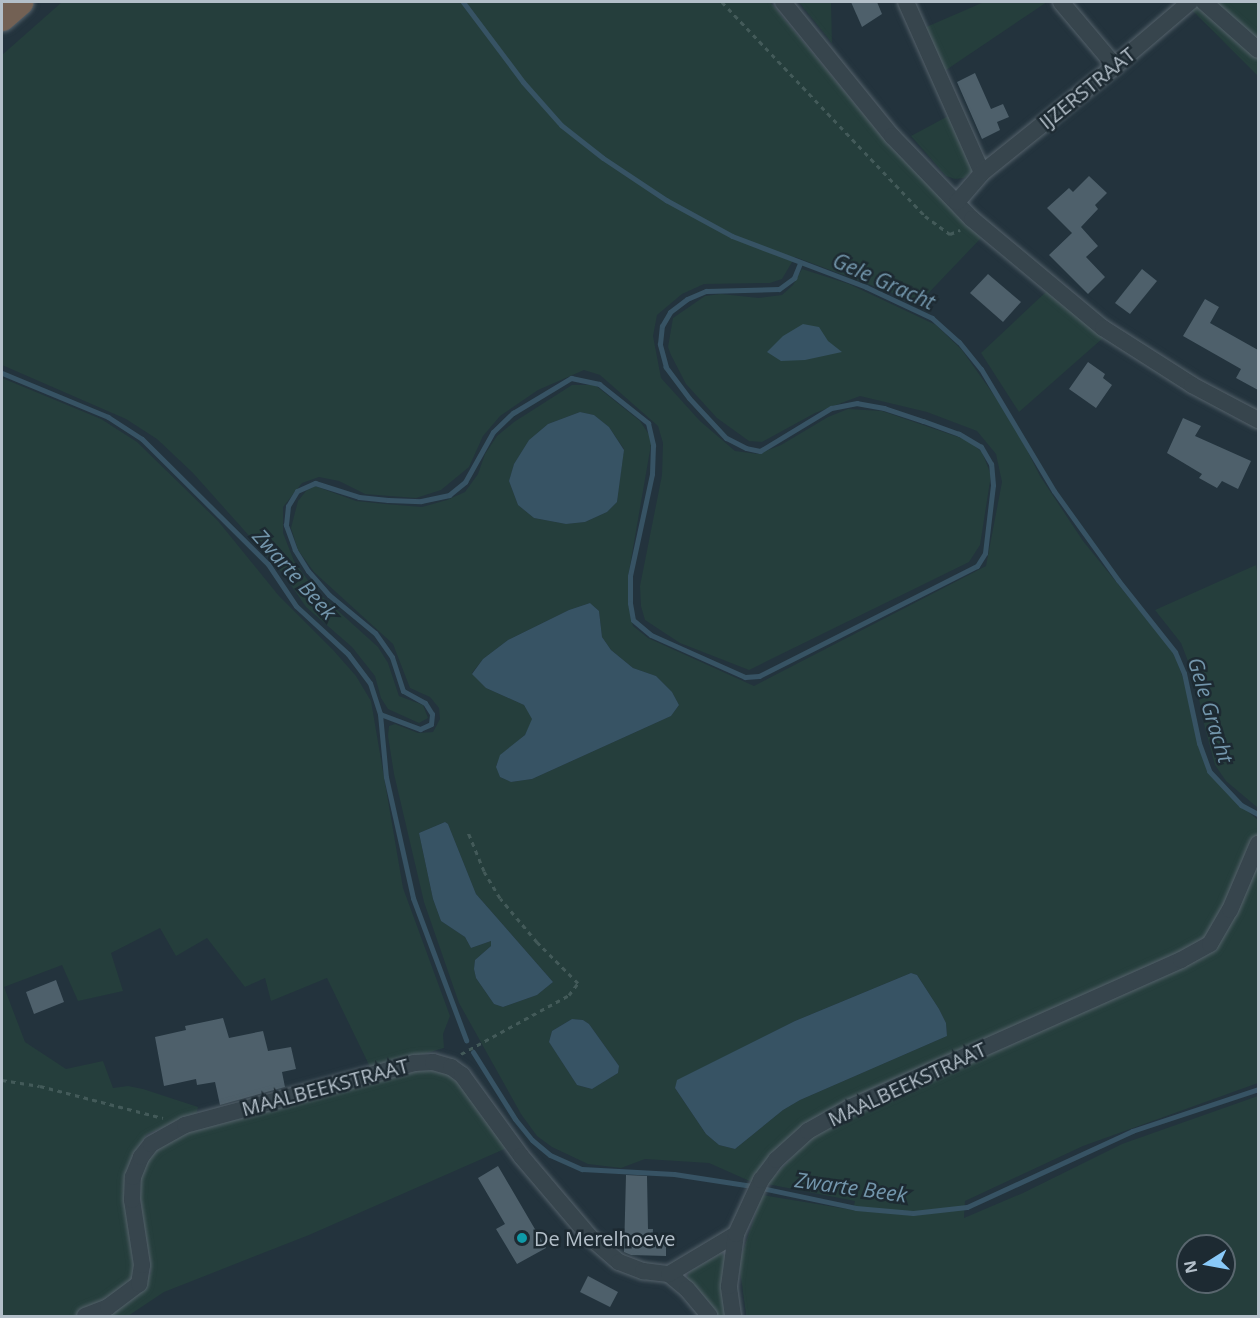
<!DOCTYPE html>
<html>
<head>
<meta charset="utf-8">
<style>
  body { margin:0 }
  #map { position:relative; width:1260px; height:1318px; overflow:hidden; background:#23333d; font-family:"Open Sans",sans-serif }
  div>[style] { position:absolute }
  .green>* { inset:0; background:#253e3c }
  .water>* { inset:0; background:#375364 }
  .stream>* { height:5px; margin:-2.5px; padding:0 2.5px; transform-origin:2.5px; border-radius:2.5px; background:#375364 }
  .building>* { inset:0; background:#4e606b }
  .path>* { height:3px; margin-top:-1.5px; transform-origin:0; background:repeating-linear-gradient(90deg,#435a59 0 4.5px,transparent 0 9px) }
  .roads { filter:drop-shadow(0 0 2px #55626b) drop-shadow(0 0 2px #55626b) }
  .minor>* { height:16px; margin:-8px; padding:0 8px; transform-origin:8px; border-radius:8px; background:#37454d }
  .motorway>* { height:28px; margin:-14px; padding:0 14px; transform-origin:14px; border-radius:14px; background:#736154 }
  .dots>* { width:16px; height:16px; translate:-50% -50%; box-sizing:border-box; border:3px solid #1d2a32; border-radius:50% }
  span { translate:-50% -50%; white-space:nowrap; text-align:center; line-height:1.15; -webkit-text-stroke:5px #1d2a32; paint-order:stroke }
  .street-label { font-size:20px; color:#b3bfc9 }
  .poi-label { font-size:20px; color:#b3bfc9 }
  .left { translate:0 -50%; text-align:left }
  .water-label { font-size:21px; color:#7396ac; font-style:italic }
  .frame { position:absolute; inset:0; border:3px solid #b3bfc9; pointer-events:none }
  .north { position:absolute; left:1176px; top:1234px; width:60px; height:60px; box-sizing:border-box; background:#1d2a32; border:2px solid #59666e; border-radius:50%; rotate:259deg; font-size:16px; font-weight:700; line-height:24px; text-align:center; color:#b3bfc9 }
  .north::after { content:''; display:block; margin:auto; width:21px; height:27px; background:#89c9f8; clip-path:polygon(50% 0,100% 100%,50% 72%,0 100%) }
</style>
</head>
<body>
<div id="map">
  <div class="green">
    <i style="clip-path:polygon(62px 2px,770px 2px,889px 145px,981px 238px,919px 303px,795px 257px,782px 279px,770px 283px,704px 284px,682px 294px,657px 315px,653px 336px,661px 378px,700px 421px,735px 451px,758px 454px,781px 445px,828px 417px,848px 409px,882px 411px,967px 440px,982px 452px,991px 475px,980px 545px,969px 562px,749px 670px,680px 643px,645px 620px,641px 606px,640px 586px,662px 475px,663px 443px,658px 426px,600px 375px,584px 370px,538px 390px,500px 416px,483px 436px,469px 467px,441px 490px,416px 498px,365px 494px,339px 481px,319px 477px,302px 483px,283px 507px,283px 533px,294px 561px,315px 590px,378px 647px,388px 663px,399px 696px,423px 705px,428px 718px,419px 723px,388px 709px,381px 698px,375px 676px,352px 647px,306px 607px,284px 575px,193px 473px,157px 439px,126px 419px,2px 365px,2px 55px)"></i>
    <i style="clip-path:polygon(799px 2px,831px 2px,832px 43px)"></i>
    <i style="clip-path:polygon(984px 2px,1047px 2px,943px 72px,924px 28px)"></i>
    <i style="clip-path:polygon(1183px 2px,1258px 2px,1258px 76px,1197px 15px)"></i>
    <i style="clip-path:polygon(952px 114px,974px 170px,964px 178px,955px 179px,946px 176px,911px 136px)"></i>
    <i style="clip-path:polygon(evenodd,802px 269px,849px 284px,936px 325px,962px 350px,1013px 422px,1040px 476px,1083px 541px,1174px 653px,1186px 686px,1198px 745px,1207px 770px,1234px 800px,1258px 820px,1258px 1083px,1083px 1146px,965px 1201px,964px 1218px,1023px 1193px,1122px 1144px,1258px 1096px,1258px 1316px,746px 1316px,746px 1314px,739px 1263px,762px 1195px,853px 1210px,855px 1201px,767px 1184px,815px 1133px,1196px 961px,1190px 947px,818px 1118px,783px 1145px,754px 1183px,709px 1163px,645px 1159px,621px 1168px,588px 1164px,552px 1147px,537px 1136px,521px 1114px,459px 1003px,424px 902px,394px 774px,388px 736px,389px 726px,395px 724px,418px 733px,433px 732px,440px 719px,439px 708px,430px 697px,410px 688px,393px 644px,314px 572px,298px 550px,291px 528px,298px 501px,306px 491px,315px 486px,356px 501px,385px 504px,422px 507px,447px 500px,465px 492px,478px 474px,485px 454px,497px 436px,514px 422px,572px 385px,595px 385px,640px 421px,652px 439px,628px 577px,629px 608px,633px 626px,648px 638px,754px 686px,986px 566px,1002px 482px,996px 454px,977px 431px,927px 412px,860px 396px,815px 413px,762px 442px,749px 441px,717px 418px,686px 384px,671px 355px,668px 347px,673px 318px,705px 296px,721px 294px,759px 298px,782px 295px,793px 285px,802px 269px,580px 412px,594px 415px,609px 427px,624px 449px,617px 502px,607px 512px,585px 522px,566px 524px,534px 518px,518px 505px,509px 481px,514px 464px,529px 440px,548px 424px,580px 412px,802px 269px,590px 603px,599px 611px,602px 637px,611px 650px,633px 668px,656px 676px,672px 692px,679px 705px,671px 716px,532px 779px,511px 782px,500px 777px,496px 766px,501px 755px,525px 735px,533px 719px,524px 705px,486px 688px,472px 673px,483px 659px,508px 640px,569px 610px,590px 603px,802px 269px,445px 822px,448px 824px,476px 894px,553px 982px,537px 995px,503px 1007px,494px 1004px,476px 978px,474px 969px,475px 960px,491px 946px,491px 941px,471px 948px,465px 937px,441px 921px,433px 899px,419px 833px,445px 822px,802px 269px,911px 973px,917px 975px,939px 1009px,946px 1023px,947px 1036px,800px 1100px,783px 1110px,735px 1149px,719px 1145px,706px 1134px,675px 1088px,678px 1080px,795px 1021px,911px 973px,802px 269px,572px 1019px,583px 1020px,589px 1024px,619px 1066px,618px 1073px,592px 1089px,577px 1085px,549px 1042px,552px 1031px,572px 1019px,802px 269px,1188px 1246px,1224px 1246px,1224px 1282px,1188px 1282px,1188px 1246px)"></i>
    <i style="clip-path:polygon(1048px 290px,1103px 338px,1019px 412px,981px 353px)"></i>
    <i style="clip-path:polygon(2px 378px,101px 419px,137px 442px,218px 521px,279px 596px,334px 651px,356px 676px,371px 701px,403px 888px,450px 1016px,443px 1034px,444px 1048px,371px 1069px,327px 978px,271px 1001px,265px 978px,245px 987px,207px 938px,176px 956px,160px 928px,111px 953px,123px 991px,78px 1001px,62px 965px,4px 987px,25px 1042px,66px 1069px,103px 1061px,113px 1088px,128px 1086px,143px 1089px,198px 1107px,196px 1115px,147px 1134px,132px 1158px,135px 1246px,133px 1282px,151px 1274px,139px 1189px,140px 1175px,151px 1153px,174px 1135px,404px 1071px,431px 1067px,455px 1076px,509px 1147px,309px 1235px,164px 1292px,128px 1316px,2px 1316px)"></i>
    <i style="clip-path:polygon(1256px 565px,1258px 577px,1258px 808px,1226px 781px,1215px 765px,1203px 720px,1196px 682px,1181px 643px,1155px 610px)"></i>
    <i style="clip-path:polygon(721px 1253px,726px 1258px,728px 1316px,715px 1316px,687px 1279px,689px 1272px)"></i>
  </div>
  <div class="water">
    <i style="clip-path:polygon(803px 324px,819px 327px,828px 341px,842px 352px,805px 360px,781px 361px,767px 352px,783px 336px)"></i>
    <i style="clip-path:polygon(580px 412px,594px 415px,609px 427px,624px 450px,617px 502px,607px 512px,585px 522px,566px 524px,534px 518px,518px 505px,509px 481px,514px 464px,529px 440px,548px 424px)"></i>
    <i style="clip-path:polygon(590px 603px,599px 611px,602px 637px,611px 650px,633px 668px,656px 676px,672px 692px,679px 705px,671px 716px,532px 779px,511px 782px,500px 777px,496px 767px,500px 755px,525px 735px,532px 719px,524px 705px,486px 688px,472px 674px,483px 659px,508px 640px,569px 610px)"></i>
    <i style="clip-path:polygon(445px 822px,448px 824px,476px 894px,553px 982px,537px 995px,503px 1007px,494px 1004px,476px 978px,474px 969px,475px 960px,491px 946px,491px 941px,471px 948px,465px 937px,441px 921px,433px 899px,419px 833px)"></i>
    <i style="clip-path:polygon(911px 973px,917px 975px,939px 1009px,946px 1023px,947px 1036px,800px 1100px,783px 1110px,735px 1149px,719px 1145px,706px 1134px,675px 1088px,677px 1080px,795px 1021px)"></i>
    <i style="clip-path:polygon(572px 1019px,583px 1020px,589px 1024px,619px 1066px,618px 1073px,592px 1089px,577px 1085px,549px 1042px,552px 1031px)"></i>
  </div>
  <div class="stream">
    <i style="left:463px;top:2px;width:100px;rotate:53.1deg"></i>
    <i style="left:523px;top:82px;width:57px;rotate:48.5deg"></i>
    <i style="left:561px;top:125px;width:53px;rotate:38.2deg"></i>
    <i style="left:603px;top:158px;width:76px;rotate:33.7deg"></i>
    <i style="left:666px;top:200px;width:75px;rotate:28.6deg"></i>
    <i style="left:732px;top:236px;width:143px;rotate:20.8deg"></i>
    <i style="left:866px;top:287px;width:73px;rotate:25.2deg"></i>
    <i style="left:932px;top:318px;width:36px;rotate:42deg"></i>
    <i style="left:959px;top:342px;width:35px;rotate:51deg"></i>
    <i style="left:981px;top:369px;width:142px;rotate:59.1deg"></i>
    <i style="left:1054px;top:491px;width:110px;rotate:54.3deg"></i>
    <i style="left:1118px;top:580px;width:92px;rotate:51.6deg"></i>
    <i style="left:1175px;top:652px;width:23px;rotate:67deg"></i>
    <i style="left:1184px;top:673px;width:72px;rotate:77.9deg"></i>
    <i style="left:1199px;top:743px;width:30px;rotate:70deg"></i>
    <i style="left:1209px;top:771px;width:47px;rotate:46.7deg"></i>
    <i style="left:1241px;top:805px;width:19px;rotate:28deg"></i>
    <i style="left:2px;top:373px;width:115px;rotate:22.5deg"></i>
    <i style="left:108px;top:417px;width:40px;rotate:32.9deg"></i>
    <i style="left:142px;top:439px;width:177px;rotate:44.8deg"></i>
    <i style="left:268px;top:564px;width:50px;rotate:56.3deg"></i>
    <i style="left:296px;top:606px;width:71px;rotate:42.7deg"></i>
    <i style="left:348px;top:654px;width:36px;rotate:53deg"></i>
    <i style="left:370px;top:683px;width:33px;rotate:72deg"></i>
    <i style="left:380px;top:714px;width:63px;rotate:84.6deg"></i>
    <i style="left:386px;top:777px;width:124px;rotate:77.4deg"></i>
    <i style="left:413px;top:898px;width:152px;rotate:69.5deg"></i>
    <i style="left:380px;top:714px;width:43px;rotate:20.6deg"></i>
    <i style="left:420px;top:729px;width:12px;rotate:-24deg"></i>
    <i style="left:431px;top:724px;width:10px;rotate:-84deg"></i>
    <i style="left:432px;top:714px;width:13px;rotate:-122deg"></i>
    <i style="left:425px;top:703px;width:25px;rotate:-151deg"></i>
    <i style="left:403px;top:691px;width:36px;rotate:-108deg"></i>
    <i style="left:392px;top:657px;width:29px;rotate:-125deg"></i>
    <i style="left:375px;top:633px;width:60px;rotate:-140.4deg"></i>
    <i style="left:329px;top:595px;width:32px;rotate:-131deg"></i>
    <i style="left:308px;top:571px;width:25px;rotate:-122deg"></i>
    <i style="left:295px;top:550px;width:27px;rotate:-110deg"></i>
    <i style="left:286px;top:525px;width:19px;rotate:-84deg"></i>
    <i style="left:288px;top:506px;width:17px;rotate:-59deg"></i>
    <i style="left:297px;top:491px;width:20px;rotate:-24deg"></i>
    <i style="left:315px;top:483px;width:46px;rotate:17.7deg"></i>
    <i style="left:359px;top:497px;width:29px;rotate:6deg"></i>
    <i style="left:388px;top:500px;width:33px;rotate:2deg"></i>
    <i style="left:421px;top:501px;width:29px;rotate:-12deg"></i>
    <i style="left:449px;top:495px;width:21px;rotate:-39deg"></i>
    <i style="left:465px;top:482px;width:57px;rotate:-60.8deg"></i>
    <i style="left:493px;top:432px;width:28px;rotate:-44deg"></i>
    <i style="left:513px;top:413px;width:68px;rotate:-31.1deg"></i>
    <i style="left:571px;top:378px;width:29px;rotate:12deg"></i>
    <i style="left:599px;top:384px;width:63px;rotate:38.5deg"></i>
    <i style="left:648px;top:423px;width:23px;rotate:77deg"></i>
    <i style="left:653px;top:445px;width:29px;rotate:92deg"></i>
    <i style="left:652px;top:474px;width:104px;rotate:102.2deg"></i>
    <i style="left:630px;top:576px;width:27px;rotate:90deg"></i>
    <i style="left:630px;top:603px;width:17px;rotate:80deg"></i>
    <i style="left:633px;top:620px;width:23px;rotate:40deg"></i>
    <i style="left:651px;top:635px;width:103px;rotate:24.1deg"></i>
    <i style="left:745px;top:677px;width:14px;rotate:-4deg"></i>
    <i style="left:759px;top:676px;width:244px;rotate:-26.8deg"></i>
    <i style="left:977px;top:566px;width:15px;rotate:-58deg"></i>
    <i style="left:985px;top:553px;width:68px;rotate:-83.3deg"></i>
    <i style="left:993px;top:485px;width:21px;rotate:-95deg"></i>
    <i style="left:991px;top:464px;width:20px;rotate:-120deg"></i>
    <i style="left:981px;top:447px;width:26px;rotate:-149deg"></i>
    <i style="left:959px;top:434px;width:38px;rotate:-160deg"></i>
    <i style="left:923px;top:421px;width:41px;rotate:-161.6deg"></i>
    <i style="left:884px;top:408px;width:27px;rotate:-170deg"></i>
    <i style="left:857px;top:403px;width:26px;rotate:169deg"></i>
    <i style="left:831px;top:408px;width:83px;rotate:148.8deg"></i>
    <i style="left:760px;top:451px;width:14px;rotate:-168deg"></i>
    <i style="left:746px;top:448px;width:22px;rotate:-153deg"></i>
    <i style="left:726px;top:438px;width:54px;rotate:-132.8deg"></i>
    <i style="left:689px;top:398px;width:39px;rotate:-127deg"></i>
    <i style="left:666px;top:367px;width:24px;rotate:-105deg"></i>
    <i style="left:660px;top:344px;width:18px;rotate:-84deg"></i>
    <i style="left:662px;top:326px;width:16px;rotate:-60deg"></i>
    <i style="left:670px;top:312px;width:21px;rotate:-37deg"></i>
    <i style="left:687px;top:299px;width:21px;rotate:-23deg"></i>
    <i style="left:706px;top:291px;width:73px;rotate:-1.6deg"></i>
    <i style="left:779px;top:289px;width:19px;rotate:-36deg"></i>
    <i style="left:794px;top:278px;width:16px;rotate:-68deg"></i>
    <i style="left:473px;top:1052px;width:79px;rotate:57.9deg"></i>
    <i style="left:515px;top:1119px;width:27px;rotate:51deg"></i>
    <i style="left:532px;top:1140px;width:23px;rotate:40deg"></i>
    <i style="left:550px;top:1155px;width:35px;rotate:24deg"></i>
    <i style="left:582px;top:1169px;width:92px;rotate:3.1deg"></i>
    <i style="left:674px;top:1174px;width:79px;rotate:8.7deg"></i>
    <i style="left:752px;top:1186px;width:106px;rotate:11.9deg"></i>
    <i style="left:856px;top:1208px;width:57px;rotate:5deg"></i>
    <i style="left:913px;top:1213px;width:54px;rotate:-6.3deg"></i>
    <i style="left:967px;top:1207px;width:182px;rotate:-24.7deg"></i>
    <i style="left:1132px;top:1131px;width:133px;rotate:-18.4deg"></i>
  </div>
  <div class="building">
    <i style="clip-path:polygon(851px 2px,877px 2px,882px 14px,862px 27px)"></i>
    <i style="clip-path:polygon(975px 73px,991px 109px,1003px 104px,1009px 117px,997px 122px,1000px 130px,982px 139px,957px 82px)"></i>
    <i style="clip-path:polygon(1089px 176px,1107px 193px,1095px 205px,1098px 209px,1081px 227px,1098px 246px,1086px 257px,1105px 277px,1088px 294px,1049px 255px,1072px 233px,1047px 208px,1069px 188px,1073px 192px)"></i>
    <i style="clip-path:polygon(1142px 269px,1157px 281px,1130px 314px,1115px 303px)"></i>
    <i style="clip-path:polygon(988px 274px,1021px 302px,1003px 322px,970px 293px)"></i>
    <i style="clip-path:polygon(1205px 299px,1219px 307px,1210px 323px,1258px 350px,1258px 390px,1236px 378px,1241px 369px,1183px 336px)"></i>
    <i style="clip-path:polygon(1088px 362px,1105px 374px,1103px 378px,1112px 385px,1096px 408px,1069px 389px)"></i>
    <i style="clip-path:polygon(1183px 418px,1201px 426px,1195px 436px,1251px 461px,1238px 489px,1222px 481px,1217px 488px,1199px 478px,1202px 474px,1167px 453px)"></i>
    <i style="clip-path:polygon(56px 980px,64px 1002px,34px 1014px,26px 992px)"></i>
    <i style="clip-path:polygon(223px 1018px,229px 1038px,263px 1031px,268px 1051px,291px 1047px,296px 1069px,282px 1072px,285px 1087px,220px 1105px,215px 1082px,197px 1085px,196px 1079px,164px 1086px,155px 1037px,186px 1030px,185px 1026px)"></i>
    <i style="clip-path:polygon(498px 1166px,546px 1248px,517px 1264px,496px 1229px,505px 1224px,478px 1178px)"></i>
    <i style="clip-path:polygon(626px 1175px,647px 1176px,648px 1229px,653px 1229px,652px 1242px,666px 1241px,666px 1256px,631px 1255px,624px 1252px)"></i>
    <i style="clip-path:polygon(588px 1276px,618px 1292px,610px 1307px,580px 1292px)"></i>
  </div>
  <div class="path">
    <i style="left:722px;top:2px;width:295px;rotate:46.5deg"></i>
    <i style="left:925px;top:216px;width:31px;rotate:36deg"></i>
    <i style="left:950px;top:234px;width:11px;rotate:-22deg"></i>
    <i style="left:461px;top:1054px;width:123px;rotate:-28.6deg"></i>
    <i style="left:569px;top:995px;width:15px;rotate:-53deg"></i>
    <i style="left:578px;top:983px;width:58px;rotate:-135deg"></i>
    <i style="left:537px;top:942px;width:57px;rotate:-130.1deg"></i>
    <i style="left:500px;top:898px;width:31px;rotate:-121deg"></i>
    <i style="left:484px;top:871px;width:42px;rotate:-112.3deg"></i>
    <i style="left:2px;top:1080px;width:38px;rotate:9deg"></i>
    <i style="left:40px;top:1086px;width:127px;rotate:14.6deg"></i>
  </div>
  <div class="roads">
    <div class="minor">
      <i style="left:783px;top:2px;width:173px;rotate:50.9deg"></i>
      <i style="left:892px;top:136px;width:115px;rotate:46.1deg"></i>
      <i style="left:972px;top:219px;width:170px;rotate:39.8deg"></i>
      <i style="left:1103px;top:328px;width:106px;rotate:32.6deg"></i>
      <i style="left:1192px;top:385px;width:75px;rotate:27.9deg"></i>
      <i style="left:906px;top:2px;width:187px;rotate:66deg"></i>
      <i style="left:1061px;top:2px;width:84px;rotate:49.8deg"></i>
      <i style="left:1204px;top:2px;width:72px;rotate:41.6deg"></i>
      <i style="left:957px;top:202px;width:38px;rotate:-49deg"></i>
      <i style="left:982px;top:173px;width:171px;rotate:-38.8deg"></i>
      <i style="left:1115px;top:66px;width:99px;rotate:-40.5deg"></i>
      <i style="left:669px;top:1274px;width:23px;rotate:40deg"></i>
      <i style="left:687px;top:1289px;width:35px;rotate:50deg"></i>
      <i style="left:85px;top:1316px;width:25px;rotate:-21deg"></i>
      <i style="left:108px;top:1307px;width:39px;rotate:-37deg"></i>
      <i style="left:139px;top:1284px;width:19px;rotate:-81deg"></i>
      <i style="left:142px;top:1265px;width:66px;rotate:-98.7deg"></i>
      <i style="left:132px;top:1200px;width:23px;rotate:-88deg"></i>
      <i style="left:133px;top:1177px;width:22px;rotate:-68deg"></i>
      <i style="left:141px;top:1157px;width:16px;rotate:-52deg"></i>
      <i style="left:151px;top:1144px;width:39px;rotate:-29deg"></i>
      <i style="left:185px;top:1125px;width:237px;rotate:-15.1deg"></i>
      <i style="left:414px;top:1063px;width:19px;rotate:-3deg"></i>
      <i style="left:433px;top:1062px;width:19px;rotate:16deg"></i>
      <i style="left:451px;top:1067px;width:14px;rotate:36deg"></i>
      <i style="left:462px;top:1075px;width:100px;rotate:53.9deg"></i>
      <i style="left:521px;top:1156px;width:106px;rotate:49.6deg"></i>
      <i style="left:590px;top:1237px;width:38px;rotate:41deg"></i>
      <i style="left:619px;top:1262px;width:26px;rotate:21deg"></i>
      <i style="left:643px;top:1271px;width:26px;rotate:7deg"></i>
      <i style="left:669px;top:1274px;width:78px;rotate:-30.8deg"></i>
      <i style="left:733px;top:1316px;width:30px;rotate:-98deg"></i>
      <i style="left:729px;top:1286px;width:52px;rotate:-82.3deg"></i>
      <i style="left:736px;top:1234px;width:60px;rotate:-65.2deg"></i>
      <i style="left:761px;top:1180px;width:25px;rotate:-53deg"></i>
      <i style="left:776px;top:1160px;width:43px;rotate:-42.2deg"></i>
      <i style="left:808px;top:1131px;width:49px;rotate:-29.2deg"></i>
      <i style="left:851px;top:1107px;width:361px;rotate:-24deg"></i>
      <i style="left:1181px;top:960px;width:33px;rotate:-29deg"></i>
      <i style="left:1210px;top:944px;width:39px;rotate:-60deg"></i>
      <i style="left:1230px;top:910px;width:72px;rotate:-67deg"></i>
    </div>
    <div class="motorway">
      <i style="left:2px;top:17px;width:23px;rotate:-41deg"></i>
    </div>
  </div>
  <div class="dots">
    <i style="left:522px;top:1238px;background:#0f9aa8"></i>
  </div>
  <div class="street-label">
    <span style="left:1087px;top:88px;rotate:-39deg">IJZERSTRAAT</span>
    <span style="left:907px;top:1084px;rotate:-25deg">MAALBEEKSTRAAT</span>
    <span style="left:325px;top:1087px;rotate:-15deg">MAALBEEKSTRAAT</span>
  </div>
  <div class="poi-label">
    <span class="left" style="left:534px;top:1238px">De Merelhoeve</span>
  </div>
  <div class="water-label">
    <span style="left:884px;top:281px;rotate:24deg">Gele Gracht</span>
    <span style="left:295px;top:574px;rotate:48deg">Zwarte Beek</span>
    <span style="left:1211px;top:710px;rotate:73deg">Gele Gracht</span>
    <span style="left:851px;top:1187px;rotate:8deg">Zwarte Beek</span>
  </div>
  <div class="frame"></div>
  <div class="north">N</div>
</div>
</body>
</html>
